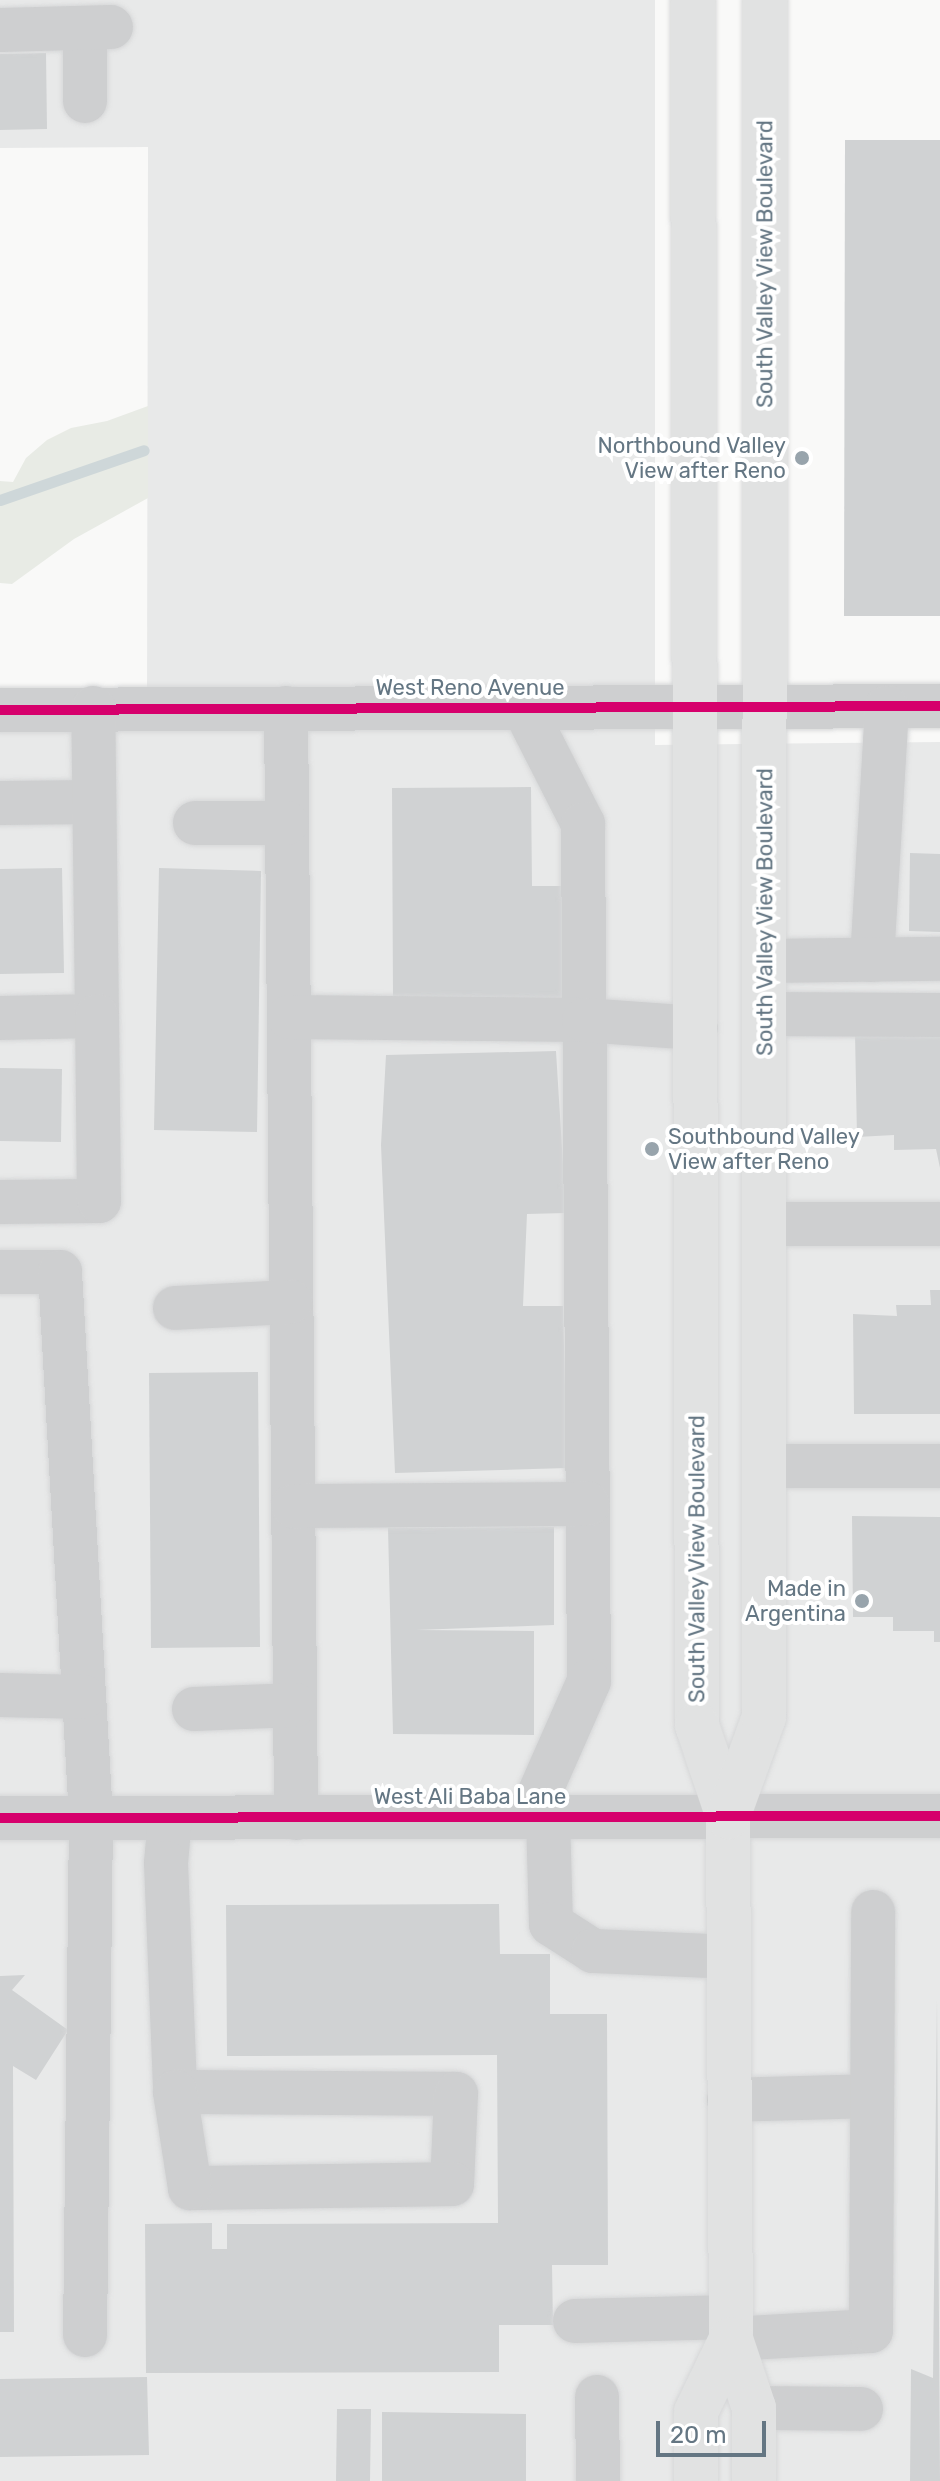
<!DOCTYPE html>
<html>
<head>
<meta charset="utf-8">
<style>
  body { margin:0 }
  #map { position:relative; width:940px; height:2481px; overflow:hidden; background:#f9f9f8; font-family:Rubik,sans-serif }
  div>[style] { position:absolute }
  .built>* { inset:0; background:#e8e9e9 }
  .green>* { inset:0; background:#e8ebe5 }
  .stream>* { height:11px; margin:-5.5px; padding:0 5.5px; transform-origin:5.5px; border-radius:5.5px; background:#ced7d9 }
  .building>* { inset:0; background:#d0d2d3 }
  .roads { filter:drop-shadow(0 0 2px #d6d7d8) drop-shadow(0 0 2px #d6d7d8) }
  .minor>* { height:44px; margin:-22px; padding:0 22px; transform-origin:22px; border-radius:22px; background:#cecfd0 }
  .major>* { height:44px; margin:-22px; padding:0 22px; transform-origin:22px; border-radius:22px; background:#e1e2e2 }
  .cycleway>* { height:10px; margin:-5px; padding:0 5px; transform-origin:5px; border-radius:5px; background:#d6006c }
  .dots>* { width:22px; height:22px; translate:-50% -50%; box-sizing:border-box; border:4px solid #fff; border-radius:50% }
  span { translate:-50% -50%; white-space:nowrap; text-align:center; line-height:1.15; -webkit-text-stroke:8px #fff; paint-order:stroke }
  .street-label { font-size:22px; color:#647683 }
  .poi-label { font-size:22px; color:#647683 }
  .right { translate:-100% -50%; text-align:right }
  .left { translate:0 -50%; text-align:left }
  .scale { position:absolute; left:656px; top:2421px; width:110px; height:36px; box-sizing:border-box; border:4px solid #647683; border-top:0; padding-left:10px; font-size:24px; line-height:28px; white-space:nowrap; color:#647683; -webkit-text-stroke:6px #fff; paint-order:stroke }
</style>
</head>
<body>
<div id="map">
  <div class="built">
    <i style="clip-path:polygon(0 0,655px 0,655px 745px,940px 742px,940px 2481px,0 2481px,0 710px,147px 707px,148px 147px,0 148px)"></i>
  </div>
  <div class="green">
    <i style="clip-path:polygon(148px 406px,148px 498px,74px 539px,12px 584px,0 583px,0 481px,13px 482px,26px 458px,47px 440px,71px 428px,107px 421px)"></i>
  </div>
  <div class="stream">
    <i style="left:0;top:500px;width:152px;rotate:-19.1deg"></i>
  </div>
  <div class="building">
    <i style="clip-path:polygon(46px 53px,47px 129px,0 130px,0 54px)"></i>
    <i style="clip-path:polygon(845px 140px,940px 140px,940px 616px,844px 616px)"></i>
    <i style="clip-path:polygon(531px 787px,532px 886px,565px 886px,566px 998px,393px 999px,392px 788px)"></i>
    <i style="clip-path:polygon(910px 853px,940px 854px,940px 932px,909px 931px)"></i>
    <i style="clip-path:polygon(62px 868px,64px 973px,0 974px,0 869px)"></i>
    <i style="clip-path:polygon(159px 868px,261px 871px,257px 1132px,154px 1130px)"></i>
    <i style="clip-path:polygon(855px 1033px,940px 1033px,940px 1168px,936px 1149px,894px 1150px,894px 1135px,857px 1137px)"></i>
    <i style="clip-path:polygon(556px 1051px,566px 1213px,527px 1214px,523px 1306px,563px 1306px,567px 1468px,395px 1473px,381px 1145px,386px 1055px)"></i>
    <i style="clip-path:polygon(0 1068px,62px 1069px,61px 1142px,0 1141px)"></i>
    <i style="clip-path:polygon(930px 1290px,940px 1290px,940px 1414px,854px 1414px,853px 1314px,897px 1316px,896px 1305px,931px 1305px)"></i>
    <i style="clip-path:polygon(258px 1372px,260px 1647px,151px 1648px,149px 1373px)"></i>
    <i style="clip-path:polygon(852px 1516px,940px 1517px,940px 1642px,934px 1642px,934px 1631px,893px 1631px,893px 1617px,853px 1617px)"></i>
    <i style="clip-path:polygon(554px 1527px,554px 1625px,416px 1630px,534px 1631px,534px 1735px,393px 1734px,388px 1528px)"></i>
    <i style="clip-path:polygon(499px 1904px,500px 1954px,550px 1954px,550px 2014px,607px 2014px,608px 2265px,552px 2265px,553px 2325px,499px 2325px,499px 2372px,146px 2373px,145px 2224px,212px 2223px,212px 2249px,227px 2249px,227px 2224px,498px 2223px,497px 2055px,227px 2056px,226px 1905px)"></i>
    <i style="clip-path:polygon(25px 1975px,12px 1990px,68px 2030px,36px 2080px,13px 2066px,14px 2332px,0 2332px,0 1976px)"></i>
    <i style="clip-path:polygon(937px 1998px,940px 2481px,910px 2481px,911px 2369px,933px 2378px)"></i>
    <i style="clip-path:polygon(147px 2377px,149px 2455px,0 2457px,0 2379px)"></i>
    <i style="clip-path:polygon(337px 2409px,371px 2409px,370px 2481px,336px 2481px)"></i>
    <i style="clip-path:polygon(382px 2412px,526px 2414px,526px 2481px,382px 2481px)"></i>
  </div>
  <div class="roads">
    <div class="minor">
      <i style="left:85px;top:28px;width:73px;rotate:90deg"></i>
      <i style="left:0;top:30px;width:111px;rotate:-1.5deg"></i>
      <i style="left:286px;top:708px;width:1110px;rotate:89.48deg"></i>
      <i style="left:524px;top:708px;width:130px;rotate:63deg"></i>
      <i style="left:583px;top:824px;width:857px;rotate:89.6deg"></i>
      <i style="left:589px;top:1681px;width:149px;rotate:113.8deg"></i>
      <i style="left:0;top:710px;width:940px;rotate:-0.24deg"></i>
      <i style="left:0;top:803px;width:94px;rotate:-0.6deg"></i>
      <i style="left:195px;top:823px;width:92px"></i>
      <i style="left:872px;top:960px;width:253px;rotate:-86.6deg"></i>
      <i style="left:765px;top:961px;width:175px;rotate:-0.7deg"></i>
      <i style="left:765px;top:1014px;width:175px;rotate:0.3deg"></i>
      <i style="left:289px;top:1017px;width:295px;rotate:0.6deg"></i>
      <i style="left:584px;top:1020px;width:112px;rotate:4.1deg"></i>
      <i style="left:0;top:1018px;width:97px;rotate:-1.2deg"></i>
      <i style="left:97px;top:1016px;width:308px;rotate:-90.7deg"></i>
      <i style="left:0;top:1202px;width:99px;rotate:-0.6deg"></i>
      <i style="left:99px;top:1201px;width:185px;rotate:-90.6deg"></i>
      <i style="left:765px;top:1224px;width:175px"></i>
      <i style="left:0;top:1272px;width:60px"></i>
      <i style="left:60px;top:1272px;width:547px;rotate:86.75deg"></i>
      <i style="left:91px;top:1818px;width:517px;rotate:90.66deg"></i>
      <i style="left:175px;top:1308px;width:116px;rotate:-3deg"></i>
      <i style="left:765px;top:1466px;width:175px"></i>
      <i style="left:293px;top:1506px;width:295px;rotate:-0.4deg"></i>
      <i style="left:0;top:1695px;width:84px;rotate:1.4deg"></i>
      <i style="left:194px;top:1709px;width:101px;rotate:-2.3deg"></i>
      <i style="left:548px;top:1817px;width:107px;rotate:88.4deg"></i>
      <i style="left:551px;top:1924px;width:50px;rotate:32.7deg"></i>
      <i style="left:593px;top:1951px;width:135px;rotate:2.5deg"></i>
      <i style="left:0;top:1818px;width:940px;rotate:-0.12deg"></i>
      <i style="left:170px;top:1818px;width:45px;rotate:95.1deg"></i>
      <i style="left:166px;top:1863px;width:229px;rotate:87.7deg"></i>
      <i style="left:175px;top:2092px;width:281px;rotate:0.4deg"></i>
      <i style="left:456px;top:2094px;width:90px;rotate:92.5deg"></i>
      <i style="left:452px;top:2184px;width:262px;rotate:179.1deg"></i>
      <i style="left:190px;top:2188px;width:97px;rotate:-98.9deg"></i>
      <i style="left:729px;top:2100px;width:143px;rotate:-1.6deg"></i>
      <i style="left:575px;top:2321px;width:156px;rotate:-1.5deg"></i>
      <i style="left:731px;top:2339px;width:140px;rotate:-3.3deg"></i>
      <i style="left:871px;top:2331px;width:419px;rotate:-89.7deg"></i>
      <i style="left:597px;top:2397px;width:84px;rotate:89.3deg"></i>
      <i style="left:754px;top:2408px;width:107px;rotate:0.5deg"></i>
    </div>
    <div class="major">
      <i style="left:693px;top:0;width:1725px;rotate:89.87deg"></i>
      <i style="left:697px;top:1725px;width:97px;rotate:71.4deg"></i>
      <i style="left:728px;top:1817px;width:522px;rotate:89.67deg"></i>
      <i style="left:731px;top:2339px;width:73px;rotate:71.6deg"></i>
      <i style="left:754px;top:2408px;width:73px;rotate:90deg"></i>
      <i style="left:728px;top:1817px;width:106px;rotate:-70.2deg"></i>
      <i style="left:764px;top:1717px;width:1717px;rotate:-89.97deg"></i>
      <i style="left:696px;top:2481px;width:69px;rotate:-90deg"></i>
      <i style="left:696px;top:2412px;width:81px;rotate:-64.4deg"></i>
    </div>
  </div>
  <div class="cycleway">
    <i style="left:0;top:710px;width:940px;rotate:-0.24deg"></i>
    <i style="left:0;top:1818px;width:940px;rotate:-0.12deg"></i>
  </div>
  <div class="dots">
    <i style="left:802px;top:458px;background:#98a4ac"></i>
    <i style="left:652px;top:1149px;background:#98a4ac"></i>
    <i style="left:862px;top:1601px;background:#98a4ac"></i>
  </div>
  <div class="street-label">
    <span style="left:765px;top:264px;rotate:-90deg">South Valley View Boulevard</span>
    <span style="left:470px;top:688px">West Reno Avenue</span>
    <span style="left:765px;top:912px;rotate:-90deg">South Valley View Boulevard</span>
    <span style="left:697px;top:1559px;rotate:-90deg">South Valley View Boulevard</span>
    <span style="left:470px;top:1797px">West Ali Baba Lane</span>
  </div>
  <div class="poi-label">
    <span class="right" style="left:786px;top:458px">Northbound Valley<br>View after Reno</span>
    <span class="left" style="left:668px;top:1149px">Southbound Valley<br>View after Reno</span>
    <span class="right" style="left:846px;top:1601px">Made in<br>Argentina</span>
  </div>
  <div class="scale">20 m</div>
</div>
</body>
</html>
